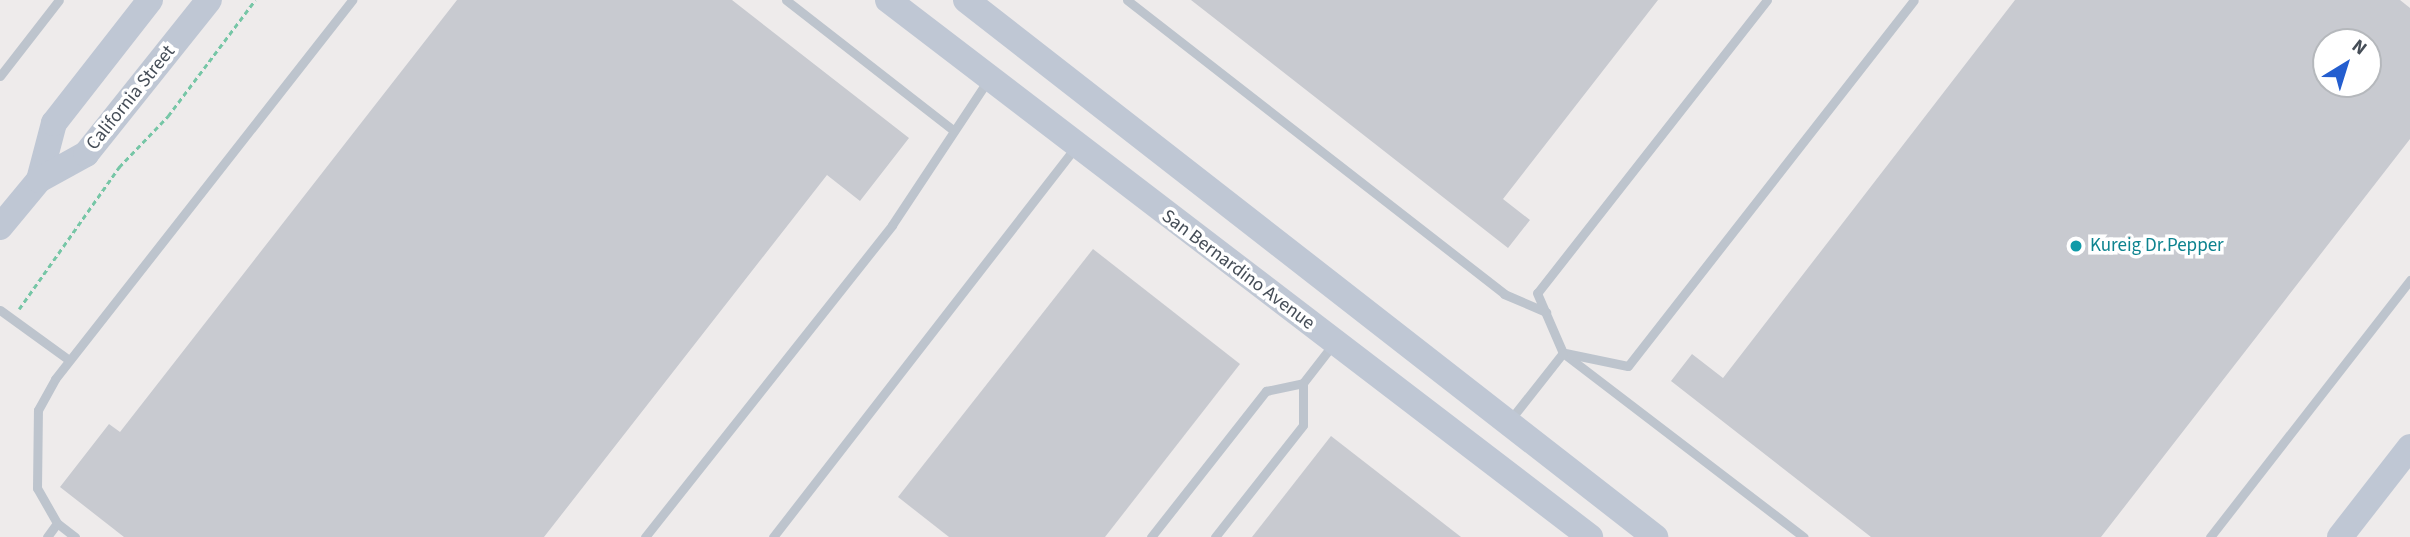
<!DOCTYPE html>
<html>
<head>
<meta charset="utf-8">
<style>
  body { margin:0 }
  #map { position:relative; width:2410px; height:537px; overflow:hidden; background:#eeebeb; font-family:"Source Sans 3",sans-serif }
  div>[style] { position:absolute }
  .building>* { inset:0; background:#c8cad0 }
  .path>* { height:2.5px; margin-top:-1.25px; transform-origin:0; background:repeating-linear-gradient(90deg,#76c6a6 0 5px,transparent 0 8.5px) }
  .lane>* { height:9px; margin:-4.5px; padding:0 4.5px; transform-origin:4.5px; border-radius:4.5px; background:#bdc4cd }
  .secondary>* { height:26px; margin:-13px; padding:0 13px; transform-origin:13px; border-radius:13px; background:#bfc7d4 }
  .dots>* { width:19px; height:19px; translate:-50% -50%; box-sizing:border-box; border:4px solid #fff; border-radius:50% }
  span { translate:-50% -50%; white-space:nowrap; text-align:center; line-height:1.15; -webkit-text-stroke:7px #fff; paint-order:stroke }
  .street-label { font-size:19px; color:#454d57 }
  .culture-label { font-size:19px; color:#0d838f }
  .left { translate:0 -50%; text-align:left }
  .north { position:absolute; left:2312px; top:28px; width:70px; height:70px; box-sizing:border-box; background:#fff; border:2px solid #b5b8bc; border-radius:50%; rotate:38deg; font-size:19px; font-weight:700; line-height:28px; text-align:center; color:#454d57 }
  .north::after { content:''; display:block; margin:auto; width:24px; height:32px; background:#245ecf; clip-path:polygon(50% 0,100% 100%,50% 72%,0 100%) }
</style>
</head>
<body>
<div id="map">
  <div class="building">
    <i style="clip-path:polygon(457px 0,732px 0,909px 138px,860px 201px,827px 175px,544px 537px,124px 537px,60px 487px,109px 424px,120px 432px)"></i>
    <i style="clip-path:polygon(1191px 0,1658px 0,1503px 199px,1530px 220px,1508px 248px)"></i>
    <i style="clip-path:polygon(evenodd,2015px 0,2400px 0,2410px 8px,2410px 139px,2101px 537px,1871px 537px,1671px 381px,1692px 354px,1723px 378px,2015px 0,2326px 42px,2368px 42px,2368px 84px,2326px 84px,2326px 42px)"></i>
    <i style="clip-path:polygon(1093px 249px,1240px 364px,1105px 537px,949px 537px,898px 497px)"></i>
    <i style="clip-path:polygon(1331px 436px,1461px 537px,1252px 537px)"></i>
  </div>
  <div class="path">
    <i style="left:19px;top:309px;width:174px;rotate:-54.8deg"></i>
    <i style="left:119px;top:167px;width:71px;rotate:-46.1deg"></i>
    <i style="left:168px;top:116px;width:145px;rotate:-53.1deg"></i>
  </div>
  <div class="lane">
    <i style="left:786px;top:0;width:210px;rotate:37.9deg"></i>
    <i style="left:1127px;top:0;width:478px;rotate:37.9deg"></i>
    <i style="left:1504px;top:294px;width:46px;rotate:23.2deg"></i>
    <i style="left:1767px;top:0;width:372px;rotate:128.1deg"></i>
    <i style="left:1537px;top:293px;width:65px;rotate:66.6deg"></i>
    <i style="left:1563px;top:353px;width:303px;rotate:37.4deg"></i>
    <i style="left:0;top:76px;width:96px;rotate:-52.2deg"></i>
    <i style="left:0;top:310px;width:85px;rotate:35.9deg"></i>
    <i style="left:1565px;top:353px;width:64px;rotate:11.7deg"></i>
    <i style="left:1628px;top:366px;width:464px;rotate:-52deg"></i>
    <i style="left:1510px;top:420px;width:85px;rotate:-51.7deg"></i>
    <i style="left:57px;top:523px;width:40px;rotate:-119.7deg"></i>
    <i style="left:37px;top:488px;width:78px;rotate:-89.3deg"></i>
    <i style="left:38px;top:410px;width:35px;rotate:-61deg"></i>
    <i style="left:55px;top:379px;width:482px;rotate:-51.9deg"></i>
    <i style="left:47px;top:537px;width:17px;rotate:-54deg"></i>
    <i style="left:57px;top:523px;width:23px;rotate:38deg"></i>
    <i style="left:645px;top:537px;width:398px;rotate:-51.6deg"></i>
    <i style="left:892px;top:225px;width:174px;rotate:-56.5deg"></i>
    <i style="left:773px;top:537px;width:493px;rotate:-52.2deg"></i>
    <i style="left:1151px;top:537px;width:186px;rotate:-51.8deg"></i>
    <i style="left:1266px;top:391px;width:38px;rotate:-12deg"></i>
    <i style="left:1303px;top:383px;width:51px;rotate:-52.2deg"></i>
    <i style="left:1215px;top:537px;width:142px;rotate:-51.8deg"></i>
    <i style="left:1303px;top:425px;width:42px;rotate:-90deg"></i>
    <i style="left:2210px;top:537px;width:326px;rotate:-52.1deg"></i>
  </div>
  <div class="secondary">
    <i style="left:888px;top:0;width:884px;rotate:37.41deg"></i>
    <i style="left:966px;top:0;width:874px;rotate:37.93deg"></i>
    <i style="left:39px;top:180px;width:59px;rotate:-75.3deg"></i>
    <i style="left:54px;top:123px;width:156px;rotate:-52deg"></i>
    <i style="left:0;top:227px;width:61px;rotate:-50.3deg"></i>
    <i style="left:39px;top:180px;width:54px;rotate:-29deg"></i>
    <i style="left:86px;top:154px;width:197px;rotate:-51.4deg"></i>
    <i style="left:2340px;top:537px;width:114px;rotate:-52.1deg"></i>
  </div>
  <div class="dots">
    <i style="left:2076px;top:246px;background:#0f9aa8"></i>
  </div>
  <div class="street-label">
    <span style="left:131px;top:98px;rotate:-51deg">California Street</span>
    <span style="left:1238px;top:270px;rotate:37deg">San Bernardino Avenue</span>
  </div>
  <div class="culture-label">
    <span class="left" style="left:2090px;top:246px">Kureig Dr.Pepper</span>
  </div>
  <div class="north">N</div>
</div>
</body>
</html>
